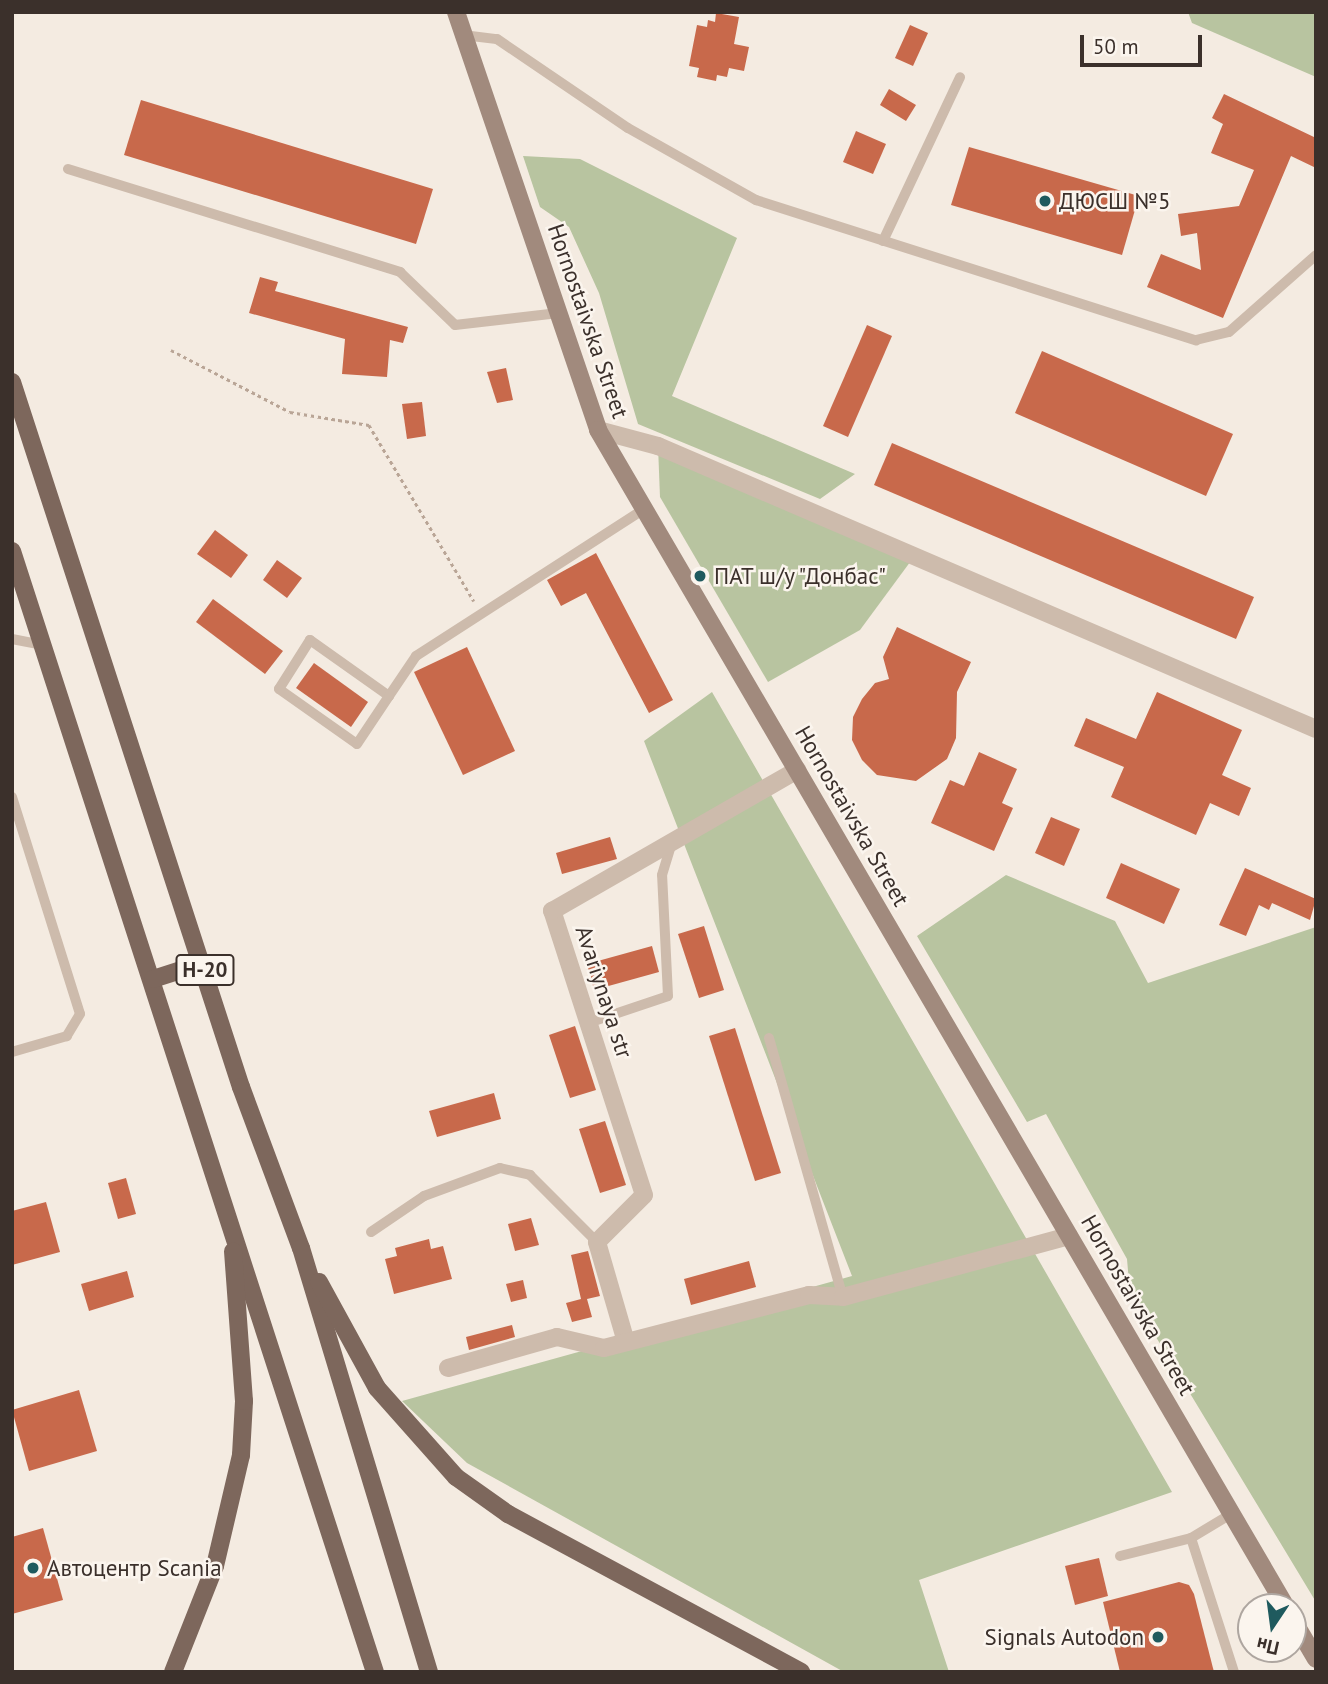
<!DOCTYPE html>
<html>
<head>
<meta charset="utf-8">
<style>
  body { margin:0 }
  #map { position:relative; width:1328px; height:1684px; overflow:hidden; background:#f4ebe1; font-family:"PT Sans",sans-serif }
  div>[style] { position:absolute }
  .green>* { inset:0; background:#b8c4a0 }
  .building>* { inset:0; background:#c8694b }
  .path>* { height:2.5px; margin-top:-1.25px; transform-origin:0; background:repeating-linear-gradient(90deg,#b9a596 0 3.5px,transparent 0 7px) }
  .lane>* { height:10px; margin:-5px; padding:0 5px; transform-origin:5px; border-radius:5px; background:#cdbbac }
  .street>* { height:18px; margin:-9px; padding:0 9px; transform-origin:9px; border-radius:9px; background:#cdbbac }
  .secondary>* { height:18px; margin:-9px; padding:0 9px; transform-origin:9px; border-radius:9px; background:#a18a7d }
  .primary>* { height:18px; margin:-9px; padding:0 9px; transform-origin:9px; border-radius:9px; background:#7d675c }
  .dots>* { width:19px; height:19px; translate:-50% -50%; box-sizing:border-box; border:4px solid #fbf5ee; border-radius:50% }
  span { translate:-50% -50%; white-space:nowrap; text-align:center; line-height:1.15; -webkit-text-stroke:5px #fbf5ee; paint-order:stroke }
  .shield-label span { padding:2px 5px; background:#fbf5ee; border:2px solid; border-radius:5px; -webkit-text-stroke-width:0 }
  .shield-label { font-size:21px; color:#3b302b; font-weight:700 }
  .poi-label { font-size:23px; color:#3b302b }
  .left { translate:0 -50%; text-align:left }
  .right { translate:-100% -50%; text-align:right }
  .street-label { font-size:23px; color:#3b302b }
  .frame { position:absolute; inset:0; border:14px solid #3b302b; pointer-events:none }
  .north { position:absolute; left:1237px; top:1593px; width:70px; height:70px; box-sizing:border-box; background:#fbf5ee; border:2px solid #aea6a0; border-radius:50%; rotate:193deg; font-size:19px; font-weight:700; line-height:28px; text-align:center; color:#3b302b }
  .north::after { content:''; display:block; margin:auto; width:24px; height:32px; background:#1f5a5e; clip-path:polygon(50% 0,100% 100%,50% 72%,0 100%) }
  .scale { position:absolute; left:1080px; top:35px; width:122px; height:32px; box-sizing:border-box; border:4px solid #3b302b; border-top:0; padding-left:9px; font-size:21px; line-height:24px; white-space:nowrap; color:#3b302b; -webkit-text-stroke:5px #fbf5ee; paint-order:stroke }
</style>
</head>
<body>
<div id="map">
  <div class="green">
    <i style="clip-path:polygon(1188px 12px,1316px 12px,1316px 77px,1192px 23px)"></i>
    <i style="clip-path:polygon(523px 156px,580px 159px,737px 238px,672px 396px,855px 474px,820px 499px,638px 424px,599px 293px,569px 227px,540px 207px)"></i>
    <i style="clip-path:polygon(658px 446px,916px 554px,860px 630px,768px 682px,660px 497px)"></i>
    <i style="clip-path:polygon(712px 692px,1172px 1492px,919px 1580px,949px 1672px,844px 1672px,467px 1463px,402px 1401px,852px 1276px,644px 741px)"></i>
    <i style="clip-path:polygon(1006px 875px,1115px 921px,1148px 983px,1316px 927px,1316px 1602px,1130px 1294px,1127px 1259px,1046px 1114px,1027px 1122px,917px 936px)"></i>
  </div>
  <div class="building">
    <i style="clip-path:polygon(716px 13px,739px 17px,734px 44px,749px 47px,744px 71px,729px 68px,727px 77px,717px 75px,716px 81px,697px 77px,699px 68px,689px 66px,697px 25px,707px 27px,708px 20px,715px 22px)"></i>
    <i style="clip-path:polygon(910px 25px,928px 33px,913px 66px,895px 58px)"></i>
    <i style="clip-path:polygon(889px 89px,916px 105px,906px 121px,880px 105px)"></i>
    <i style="clip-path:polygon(1224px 94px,1316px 138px,1316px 168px,1291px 156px,1223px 318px,1147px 287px,1161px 254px,1201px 270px,1197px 233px,1181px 236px,1178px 214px,1239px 206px,1254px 170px,1211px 153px,1223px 124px,1212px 118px)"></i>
    <i style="clip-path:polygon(141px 100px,433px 189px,416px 244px,124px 155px)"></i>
    <i style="clip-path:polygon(856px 131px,886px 144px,873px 174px,843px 162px)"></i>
    <i style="clip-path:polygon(969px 147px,1139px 196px,1122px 255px,951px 205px)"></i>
    <i style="clip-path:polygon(260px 277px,278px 282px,275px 291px,408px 327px,403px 343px,390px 340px,387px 377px,342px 374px,345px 339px,249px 313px)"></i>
    <i style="clip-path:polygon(867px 325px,892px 336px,848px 437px,823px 426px)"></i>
    <i style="clip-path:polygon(1042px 351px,1233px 434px,1206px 496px,1015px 413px)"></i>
    <i style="clip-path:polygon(506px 368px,513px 400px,497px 403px,487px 372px)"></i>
    <i style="clip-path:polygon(422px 402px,426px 436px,407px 439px,402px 404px)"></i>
    <i style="clip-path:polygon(892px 443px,1254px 597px,1236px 639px,874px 485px)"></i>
    <i style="clip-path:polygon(215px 530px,248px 555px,231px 578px,197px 554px)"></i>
    <i style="clip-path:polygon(596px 553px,673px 700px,649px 713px,586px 593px,561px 606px,547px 580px)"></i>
    <i style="clip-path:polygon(277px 560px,302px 578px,287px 598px,263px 580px)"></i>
    <i style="clip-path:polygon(213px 599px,283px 651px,265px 674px,196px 622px)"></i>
    <i style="clip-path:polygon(897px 627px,971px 662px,957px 692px,956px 738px,947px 759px,916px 781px,877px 775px,862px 760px,852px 740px,853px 717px,862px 699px,875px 683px,889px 679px,883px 657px)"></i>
    <i style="clip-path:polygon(467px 647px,515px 751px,463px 775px,414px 672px)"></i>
    <i style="clip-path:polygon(314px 663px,368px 702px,351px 727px,296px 688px)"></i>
    <i style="clip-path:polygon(1157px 692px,1242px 730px,1222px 775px,1251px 788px,1239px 816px,1210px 803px,1196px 835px,1111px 797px,1124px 767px,1074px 746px,1086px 718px,1136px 739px)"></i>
    <i style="clip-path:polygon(979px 752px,1017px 769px,1002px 803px,1013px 808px,994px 851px,931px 823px,950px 780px,964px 786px)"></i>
    <i style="clip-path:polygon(1051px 817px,1080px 829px,1064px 866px,1035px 853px)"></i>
    <i style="clip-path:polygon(610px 837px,617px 859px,562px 874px,556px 853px)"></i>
    <i style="clip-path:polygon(1121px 863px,1180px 889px,1164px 924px,1106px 898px)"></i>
    <i style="clip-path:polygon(1245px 868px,1316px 899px,1310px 920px,1272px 903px,1269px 910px,1259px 905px,1246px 936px,1219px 925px)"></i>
    <i style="clip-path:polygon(704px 926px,724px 990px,699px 998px,678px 934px)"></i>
    <i style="clip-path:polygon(652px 946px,659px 972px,594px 990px,587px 964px)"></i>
    <i style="clip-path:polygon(575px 1026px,596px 1090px,570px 1098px,549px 1035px)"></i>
    <i style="clip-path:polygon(735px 1028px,781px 1173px,755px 1181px,709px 1036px)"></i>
    <i style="clip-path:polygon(494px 1093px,501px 1119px,437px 1137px,429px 1111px)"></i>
    <i style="clip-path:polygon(605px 1121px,626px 1185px,600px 1193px,579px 1129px)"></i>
    <i style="clip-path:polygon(126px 1178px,136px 1214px,118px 1219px,108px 1183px)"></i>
    <i style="clip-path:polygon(46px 1202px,60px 1252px,12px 1265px,12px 1211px)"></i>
    <i style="clip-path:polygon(531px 1218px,539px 1245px,515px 1251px,508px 1224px)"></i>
    <i style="clip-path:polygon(429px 1239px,431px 1249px,443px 1246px,452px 1279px,394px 1294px,385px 1259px,397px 1256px,395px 1248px)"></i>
    <i style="clip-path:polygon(588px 1251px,600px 1296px,587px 1299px,592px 1317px,572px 1322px,566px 1303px,581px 1299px,571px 1255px)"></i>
    <i style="clip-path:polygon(749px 1261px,756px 1287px,691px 1305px,684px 1279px)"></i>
    <i style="clip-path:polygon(127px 1271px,134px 1297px,89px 1311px,81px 1284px)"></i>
    <i style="clip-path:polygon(523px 1280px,527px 1298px,511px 1302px,506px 1284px)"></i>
    <i style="clip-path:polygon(512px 1325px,515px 1337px,469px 1350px,466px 1337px)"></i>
    <i style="clip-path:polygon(79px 1390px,97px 1451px,29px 1471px,12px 1410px)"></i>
    <i style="clip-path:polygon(43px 1528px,63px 1600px,12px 1614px,12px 1537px)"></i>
    <i style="clip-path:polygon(1099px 1558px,1108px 1596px,1075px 1605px,1065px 1566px)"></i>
    <i style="clip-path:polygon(1179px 1582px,1189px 1585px,1194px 1594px,1214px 1672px,1120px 1672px,1103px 1602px)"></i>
  </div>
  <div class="path">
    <i style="left:171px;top:350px;width:134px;rotate:27.5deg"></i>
    <i style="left:290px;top:412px;width:80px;rotate:9.3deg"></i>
    <i style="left:369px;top:425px;width:205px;rotate:59.2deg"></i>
    <i style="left:1301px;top:1671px;width:1px;rotate:90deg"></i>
  </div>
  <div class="lane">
    <i style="left:463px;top:35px;width:34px;rotate:7deg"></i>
    <i style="left:497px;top:39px;width:158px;rotate:34.2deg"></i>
    <i style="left:628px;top:128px;width:147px;rotate:29.4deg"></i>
    <i style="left:756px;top:200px;width:462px;rotate:17.7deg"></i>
    <i style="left:1196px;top:340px;width:34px;rotate:-14deg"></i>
    <i style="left:1229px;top:332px;width:116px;rotate:-41.5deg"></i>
    <i style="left:68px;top:169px;width:348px;rotate:17.2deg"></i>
    <i style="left:400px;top:272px;width:76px;rotate:43.9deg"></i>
    <i style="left:455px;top:325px;width:104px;rotate:-6.6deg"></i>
    <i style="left:883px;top:241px;width:181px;rotate:-64.8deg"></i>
    <i style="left:12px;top:639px;width:32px;rotate:11deg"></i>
    <i style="left:389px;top:696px;width:97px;rotate:-144.7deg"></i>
    <i style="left:310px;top:640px;width:58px;rotate:122.3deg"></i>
    <i style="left:279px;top:689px;width:95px;rotate:35.2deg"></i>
    <i style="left:357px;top:744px;width:58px;rotate:-56.3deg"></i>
    <i style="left:389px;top:696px;width:48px;rotate:-56deg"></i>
    <i style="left:416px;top:656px;width:271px;rotate:-32.8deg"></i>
    <i style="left:12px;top:797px;width:227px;rotate:72.6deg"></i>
    <i style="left:80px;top:1014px;width:26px;rotate:121deg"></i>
    <i style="left:67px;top:1036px;width:57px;rotate:163.8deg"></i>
    <i style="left:588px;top:1023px;width:84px;rotate:-18.6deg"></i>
    <i style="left:668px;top:996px;width:121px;rotate:-92.8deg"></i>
    <i style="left:662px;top:875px;width:34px;rotate:-73deg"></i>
    <i style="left:769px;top:1038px;width:269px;rotate:74.1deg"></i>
    <i style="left:371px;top:1232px;width:64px;rotate:-34.2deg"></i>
    <i style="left:424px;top:1196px;width:81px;rotate:-20.2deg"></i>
    <i style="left:500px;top:1168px;width:31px;rotate:13deg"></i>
    <i style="left:530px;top:1175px;width:95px;rotate:45deg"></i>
    <i style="left:1231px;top:1514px;width:47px;rotate:149deg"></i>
    <i style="left:1191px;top:1538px;width:141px;rotate:72.2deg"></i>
    <i style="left:1120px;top:1556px;width:73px;rotate:-14.2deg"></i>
  </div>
  <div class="street">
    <i style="left:598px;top:430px;width:62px;rotate:14.9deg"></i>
    <i style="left:658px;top:446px;width:716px;rotate:23.27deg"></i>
    <i style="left:626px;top:1342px;width:104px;rotate:-106.2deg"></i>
    <i style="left:597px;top:1242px;width:66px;rotate:-45deg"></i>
    <i style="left:644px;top:1195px;width:299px;rotate:-107.9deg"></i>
    <i style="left:552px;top:911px;width:283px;rotate:-29.9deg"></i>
    <i style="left:448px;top:1368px;width:113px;rotate:-15.9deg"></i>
    <i style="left:557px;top:1337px;width:48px;rotate:13.2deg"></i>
    <i style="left:604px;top:1348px;width:212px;rotate:-14.5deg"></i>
    <i style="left:809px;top:1295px;width:34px;rotate:3deg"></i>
    <i style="left:843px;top:1297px;width:234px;rotate:-15.1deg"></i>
  </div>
  <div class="secondary">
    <i style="left:456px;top:12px;width:441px;rotate:71.2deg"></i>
    <i style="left:598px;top:430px;width:1363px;rotate:59.69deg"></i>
    <i style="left:1293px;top:1620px;width:45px;rotate:59.5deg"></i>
  </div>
  <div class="primary">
    <i style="left:12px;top:382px;width:741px;rotate:72.01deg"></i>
    <i style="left:241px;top:1087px;width:172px;rotate:69.6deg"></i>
    <i style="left:301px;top:1248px;width:443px;rotate:73.2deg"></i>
    <i style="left:12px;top:551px;width:1178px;rotate:72.06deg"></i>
    <i style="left:153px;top:979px;width:52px;rotate:-17.7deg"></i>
    <i style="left:319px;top:1282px;width:121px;rotate:61.3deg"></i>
    <i style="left:377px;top:1388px;width:119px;rotate:48.4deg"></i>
    <i style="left:456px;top:1477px;width:64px;rotate:35.4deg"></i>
    <i style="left:508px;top:1514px;width:333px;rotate:28.3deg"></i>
    <i style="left:173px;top:1672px;width:114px;rotate:-68.4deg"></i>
    <i style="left:215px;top:1566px;width:114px;rotate:-76.8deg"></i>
    <i style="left:241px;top:1455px;width:54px;rotate:-86.8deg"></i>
    <i style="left:244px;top:1401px;width:150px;rotate:-94.2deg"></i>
  </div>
  <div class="dots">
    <i style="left:1045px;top:201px;background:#1f5a5e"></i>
    <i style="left:700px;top:576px;background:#1f5a5e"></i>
    <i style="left:33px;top:1568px;background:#1f5a5e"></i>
    <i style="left:1158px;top:1637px;background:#1f5a5e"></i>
  </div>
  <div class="shield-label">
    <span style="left:205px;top:970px">Н-20</span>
  </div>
  <div class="poi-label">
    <span class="left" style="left:1059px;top:201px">ДЮСШ №5</span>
    <span class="left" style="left:714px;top:576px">ПАТ ш/у "Донбас"</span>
    <span class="left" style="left:47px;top:1568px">Автоцентр Scania</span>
    <span class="right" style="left:1144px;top:1637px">Signals Autodon</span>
  </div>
  <div class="street-label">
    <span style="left:588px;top:321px;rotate:71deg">Hornostaivska Street</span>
    <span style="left:852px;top:816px;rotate:60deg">Hornostaivska Street</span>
    <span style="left:604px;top:992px;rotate:72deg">Avariynaya str</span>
    <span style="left:1138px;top:1305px;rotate:60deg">Hornostaivska Street</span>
  </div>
  <div class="frame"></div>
  <div class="north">Пн</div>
  <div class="scale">50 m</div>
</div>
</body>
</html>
